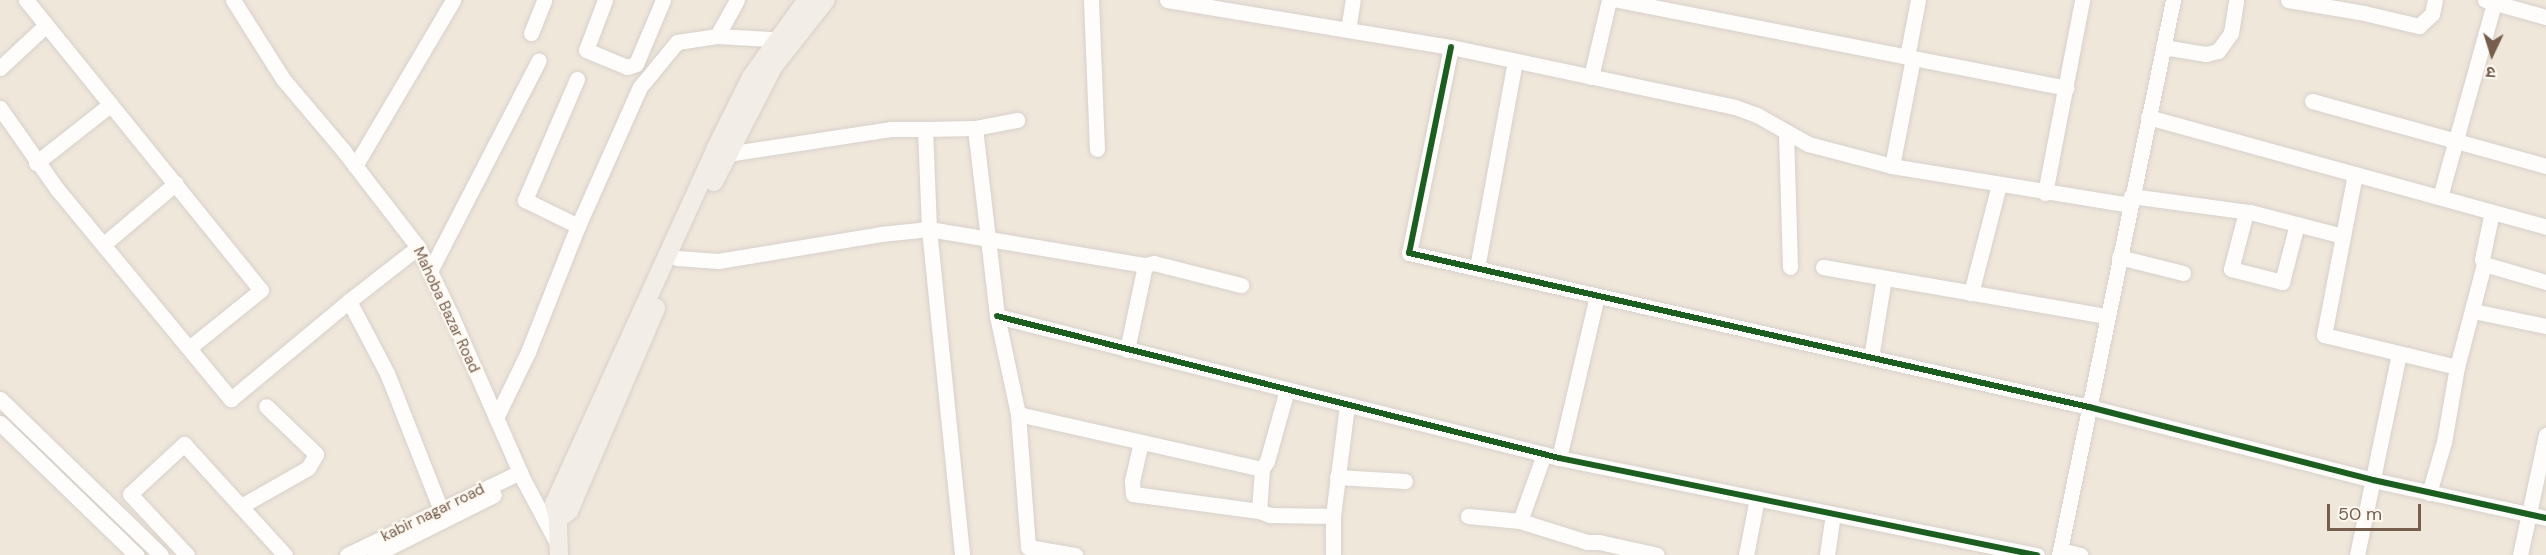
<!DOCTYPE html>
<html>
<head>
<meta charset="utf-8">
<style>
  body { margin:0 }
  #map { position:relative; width:2546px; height:555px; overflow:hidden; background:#f8f4ed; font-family:"DM Sans","Noto Sans Devanagari",sans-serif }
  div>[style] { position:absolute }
  .residential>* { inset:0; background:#f0e7db }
  .roads { filter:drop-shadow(0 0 2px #d7d1cb) drop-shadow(0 0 2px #d7d1cb) }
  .minor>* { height:15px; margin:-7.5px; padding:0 7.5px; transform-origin:7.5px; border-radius:7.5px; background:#fefdfc }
  .major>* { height:18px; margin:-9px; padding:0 9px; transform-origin:9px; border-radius:9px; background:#f2eee7 }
  .cycleway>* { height:6px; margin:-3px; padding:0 3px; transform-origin:3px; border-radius:3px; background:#1b5e20 }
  span { translate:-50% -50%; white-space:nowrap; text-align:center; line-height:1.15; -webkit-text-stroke:4.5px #fef9f0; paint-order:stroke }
  .street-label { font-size:15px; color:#765d4d }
  .north { position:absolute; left:2462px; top:24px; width:60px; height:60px; -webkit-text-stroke:4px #fef9f0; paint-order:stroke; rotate:184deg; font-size:16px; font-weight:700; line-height:24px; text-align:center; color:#765d4d }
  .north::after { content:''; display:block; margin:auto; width:21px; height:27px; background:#765d4d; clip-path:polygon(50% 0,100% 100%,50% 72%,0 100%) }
  .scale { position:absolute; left:2327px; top:504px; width:94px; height:27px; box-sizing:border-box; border:3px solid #765d4d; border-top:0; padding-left:8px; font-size:18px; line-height:21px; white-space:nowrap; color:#765d4d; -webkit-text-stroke:4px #fef9f0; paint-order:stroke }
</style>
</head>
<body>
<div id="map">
  <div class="residential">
    <i style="clip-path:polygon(0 0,2546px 0,2546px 555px,0 555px)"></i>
  </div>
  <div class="roads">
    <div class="minor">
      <i style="left:26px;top:0;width:373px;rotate:51deg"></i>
      <i style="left:261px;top:290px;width:86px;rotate:141.1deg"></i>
      <i style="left:233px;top:0;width:93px;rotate:57.7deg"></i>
      <i style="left:283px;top:79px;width:93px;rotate:49.8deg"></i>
      <i style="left:343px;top:150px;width:123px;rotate:52.3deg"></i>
      <i style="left:418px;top:247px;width:76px;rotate:64.1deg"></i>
      <i style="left:451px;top:315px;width:181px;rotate:66.3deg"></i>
      <i style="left:524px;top:481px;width:70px;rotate:62deg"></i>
      <i style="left:605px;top:0;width:53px;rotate:110.8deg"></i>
      <i style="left:586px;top:50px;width:44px;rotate:22.5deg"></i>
      <i style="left:627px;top:67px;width:9px;rotate:-18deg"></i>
      <i style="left:636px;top:64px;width:69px;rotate:-67.1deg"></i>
      <i style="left:1091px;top:0;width:149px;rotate:87.7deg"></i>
      <i style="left:1167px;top:0;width:288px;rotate:9.4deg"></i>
      <i style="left:1451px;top:47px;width:290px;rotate:11.9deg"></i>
      <i style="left:1735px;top:107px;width:23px;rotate:20deg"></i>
      <i style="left:1757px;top:115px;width:59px;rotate:29.6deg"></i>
      <i style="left:1808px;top:144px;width:87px;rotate:14.7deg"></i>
      <i style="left:1892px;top:166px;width:241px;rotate:9.3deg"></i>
      <i style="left:1618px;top:0;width:457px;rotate:11.1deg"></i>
      <i style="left:2288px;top:0;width:77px;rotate:9.7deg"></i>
      <i style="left:2364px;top:13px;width:57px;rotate:13.3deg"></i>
      <i style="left:2419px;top:26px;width:18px;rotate:-43deg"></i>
      <i style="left:2432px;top:14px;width:14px;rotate:-78deg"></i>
      <i style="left:2485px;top:0;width:63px;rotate:15.6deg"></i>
      <i style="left:1348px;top:30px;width:30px;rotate:-81deg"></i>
      <i style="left:531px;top:33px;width:35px;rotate:-68deg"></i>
      <i style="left:717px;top:36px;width:41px;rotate:-60.9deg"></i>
      <i style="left:1451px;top:47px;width:210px;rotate:101.5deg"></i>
      <i style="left:1409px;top:253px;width:697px;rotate:12.76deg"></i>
      <i style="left:2089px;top:407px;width:293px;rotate:14.4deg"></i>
      <i style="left:2373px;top:480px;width:177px;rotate:12.4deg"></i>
      <i style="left:2163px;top:47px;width:44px;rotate:9.2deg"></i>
      <i style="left:2206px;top:54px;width:12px;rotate:-14deg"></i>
      <i style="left:2218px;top:51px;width:22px;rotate:-54deg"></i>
      <i style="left:2231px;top:33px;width:33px;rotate:-81deg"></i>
      <i style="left:1907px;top:57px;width:58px;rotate:-79.1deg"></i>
      <i style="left:0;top:68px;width:63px;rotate:-43.1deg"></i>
      <i style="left:1591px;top:77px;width:79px;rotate:-76.8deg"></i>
      <i style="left:577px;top:79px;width:132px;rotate:113.3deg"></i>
      <i style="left:525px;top:200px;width:59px;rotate:26.1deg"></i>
      <i style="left:2312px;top:101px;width:243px;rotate:15.5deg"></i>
      <i style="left:0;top:108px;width:99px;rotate:54.9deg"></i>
      <i style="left:57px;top:189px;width:273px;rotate:50.4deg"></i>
      <i style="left:231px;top:399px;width:153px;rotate:-39.7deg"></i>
      <i style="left:349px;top:301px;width:81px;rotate:62.2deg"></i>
      <i style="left:387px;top:373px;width:147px;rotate:68.5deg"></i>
      <i style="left:2148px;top:117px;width:413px;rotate:15.4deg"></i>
      <i style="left:975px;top:128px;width:43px;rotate:-10.8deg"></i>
      <i style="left:925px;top:129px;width:50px;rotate:-1.1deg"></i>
      <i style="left:975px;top:128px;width:189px;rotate:83.3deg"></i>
      <i style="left:997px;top:316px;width:100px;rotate:77.9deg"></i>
      <i style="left:1018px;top:414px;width:133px;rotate:85.7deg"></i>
      <i style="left:1028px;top:547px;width:48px;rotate:9.7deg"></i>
      <i style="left:1786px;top:132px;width:135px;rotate:88.3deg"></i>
      <i style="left:721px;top:152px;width:6px;rotate:18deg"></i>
      <i style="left:727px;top:154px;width:165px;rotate:-8.7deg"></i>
      <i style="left:890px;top:129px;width:35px"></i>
      <i style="left:925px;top:129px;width:100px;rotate:87.7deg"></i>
      <i style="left:929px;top:229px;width:328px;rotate:84.2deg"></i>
      <i style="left:36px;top:163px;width:95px;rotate:-38.2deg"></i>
      <i style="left:355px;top:166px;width:193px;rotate:-59.4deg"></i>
      <i style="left:1892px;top:166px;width:110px;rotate:-79deg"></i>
      <i style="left:2355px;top:174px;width:164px;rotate:100.9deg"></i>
      <i style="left:2324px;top:335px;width:137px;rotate:13.5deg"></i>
      <i style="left:2045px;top:193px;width:197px;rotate:-79.1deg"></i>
      <i style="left:2131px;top:196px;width:120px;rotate:7.7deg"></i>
      <i style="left:2250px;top:212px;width:96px;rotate:14.5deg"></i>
      <i style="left:2440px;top:197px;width:205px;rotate:-74.4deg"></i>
      <i style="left:2246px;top:212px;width:59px;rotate:104.7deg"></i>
      <i style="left:2231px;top:269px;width:53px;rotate:14.3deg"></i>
      <i style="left:2282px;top:282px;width:60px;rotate:-75.5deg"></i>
      <i style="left:104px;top:244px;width:94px;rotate:-40.3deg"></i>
      <i style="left:2119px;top:257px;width:66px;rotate:14deg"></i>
      <i style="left:677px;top:258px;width:41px;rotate:4.2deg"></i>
      <i style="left:718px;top:261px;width:165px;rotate:-9.4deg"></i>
      <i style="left:881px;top:234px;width:48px;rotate:-5.9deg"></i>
      <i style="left:929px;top:229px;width:219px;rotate:9.5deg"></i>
      <i style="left:1145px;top:265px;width:9px;rotate:-13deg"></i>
      <i style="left:1154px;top:263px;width:90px;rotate:14.2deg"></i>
      <i style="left:2484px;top:264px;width:65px;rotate:16.2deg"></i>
      <i style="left:1823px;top:267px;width:288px;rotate:9.8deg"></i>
      <i style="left:1477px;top:268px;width:210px;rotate:-79.6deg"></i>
      <i style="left:430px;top:271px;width:237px;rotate:-62.7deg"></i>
      <i style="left:1971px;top:293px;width:112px;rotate:-75.5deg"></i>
      <i style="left:349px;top:301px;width:88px;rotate:-38deg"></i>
      <i style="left:2473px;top:311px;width:75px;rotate:11.6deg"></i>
      <i style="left:997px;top:316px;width:580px;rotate:14.18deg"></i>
      <i style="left:1559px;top:458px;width:488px;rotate:11.5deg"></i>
      <i style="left:1127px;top:350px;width:87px;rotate:-78deg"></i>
      <i style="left:1871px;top:358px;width:81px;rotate:-80.8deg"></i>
      <i style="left:0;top:399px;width:224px;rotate:44.1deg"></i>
      <i style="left:1018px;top:414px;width:250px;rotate:12.7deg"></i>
      <i style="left:496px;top:418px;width:73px;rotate:-64.1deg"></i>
      <i style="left:528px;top:352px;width:136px;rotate:-68.4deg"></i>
      <i style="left:578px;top:226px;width:152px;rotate:-66deg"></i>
      <i style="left:640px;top:87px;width:58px;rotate:-50.6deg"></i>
      <i style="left:677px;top:42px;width:40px;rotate:-8.5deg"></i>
      <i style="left:717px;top:36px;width:71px;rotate:3.2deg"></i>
      <i style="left:0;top:423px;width:190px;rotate:44.1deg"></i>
      <i style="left:1141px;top:442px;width:40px;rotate:103deg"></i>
      <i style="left:1132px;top:481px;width:13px;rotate:86deg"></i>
      <i style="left:1133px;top:494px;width:127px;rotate:7.7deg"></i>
      <i style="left:1259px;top:511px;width:12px;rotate:20deg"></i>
      <i style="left:1270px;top:515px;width:63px;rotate:0.9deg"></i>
      <i style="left:1559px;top:458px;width:166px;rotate:-76.8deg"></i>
      <i style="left:1337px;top:477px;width:68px;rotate:3.4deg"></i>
      <i style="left:2429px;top:493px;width:53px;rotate:-73.6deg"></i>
      <i style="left:2444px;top:442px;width:76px;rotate:-80.2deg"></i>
      <i style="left:2457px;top:367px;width:106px;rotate:-75.3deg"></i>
      <i style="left:2484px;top:264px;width:5px;rotate:-112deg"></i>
      <i style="left:2482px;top:259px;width:48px;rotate:-78deg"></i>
      <i style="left:241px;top:506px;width:77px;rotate:-29.6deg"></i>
      <i style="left:308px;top:468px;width:16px;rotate:-60deg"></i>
      <i style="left:316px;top:454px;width:69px;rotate:-136.2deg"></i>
      <i style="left:1259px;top:511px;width:42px;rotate:-85.9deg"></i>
      <i style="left:1262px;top:469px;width:9px;rotate:-58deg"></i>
      <i style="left:1267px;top:461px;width:74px;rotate:-74.3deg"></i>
      <i style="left:1468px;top:516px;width:52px;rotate:5.5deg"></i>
      <i style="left:1520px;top:521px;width:70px;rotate:17.4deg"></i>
      <i style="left:1587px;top:542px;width:12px"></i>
      <i style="left:1599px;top:542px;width:59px;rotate:12.6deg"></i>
      <i style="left:1520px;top:521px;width:71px;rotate:-70.3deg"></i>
      <i style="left:2060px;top:550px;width:21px;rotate:14deg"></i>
      <i style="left:187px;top:555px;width:83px;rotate:-133.1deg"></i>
      <i style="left:130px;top:494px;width:74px;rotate:-42.8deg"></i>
      <i style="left:184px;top:444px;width:150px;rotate:47.7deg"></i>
      <i style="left:347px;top:555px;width:192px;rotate:-25.6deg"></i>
      <i style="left:374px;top:555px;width:134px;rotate:-26.6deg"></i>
      <i style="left:1333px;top:555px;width:39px;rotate:-90deg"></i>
      <i style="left:1333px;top:516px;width:112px;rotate:-82.8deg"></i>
      <i style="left:1746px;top:555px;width:58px;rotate:-79.1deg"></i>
      <i style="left:1827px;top:555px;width:41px;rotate:-81.7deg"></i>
      <i style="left:2059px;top:555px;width:567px;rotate:-78.39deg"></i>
      <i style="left:2357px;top:555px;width:205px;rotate:-78.2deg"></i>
      <i style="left:2520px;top:555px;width:123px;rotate:-77.8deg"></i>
    </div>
    <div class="major">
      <i style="left:714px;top:182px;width:129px;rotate:-62.8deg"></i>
      <i style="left:773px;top:67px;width:85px;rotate:-51.7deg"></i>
      <i style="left:558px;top:519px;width:14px;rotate:-36deg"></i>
      <i style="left:569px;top:511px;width:221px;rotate:-66.8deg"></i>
      <i style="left:559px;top:555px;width:36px;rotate:-92deg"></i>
      <i style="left:558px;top:519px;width:16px;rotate:-105deg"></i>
      <i style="left:554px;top:504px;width:389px;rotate:-65.5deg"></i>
      <i style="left:715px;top:150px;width:81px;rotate:-63.7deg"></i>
      <i style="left:751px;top:77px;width:95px;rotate:-54deg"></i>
    </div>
  </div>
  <div class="cycleway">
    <i style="left:1451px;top:47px;width:210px;rotate:101.5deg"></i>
    <i style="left:1409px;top:253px;width:697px;rotate:12.76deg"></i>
    <i style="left:2089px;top:407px;width:293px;rotate:14.4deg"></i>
    <i style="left:2373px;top:480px;width:177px;rotate:12.4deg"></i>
    <i style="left:997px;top:316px;width:580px;rotate:14.18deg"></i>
    <i style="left:1559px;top:458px;width:488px;rotate:11.5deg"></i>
  </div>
  <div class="street-label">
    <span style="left:446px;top:310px;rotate:65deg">Mahoba Bazar Road</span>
    <span style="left:433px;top:513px;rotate:-26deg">kabir nagar road</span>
  </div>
  <div class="north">उ</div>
  <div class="scale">50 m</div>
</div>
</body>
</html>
